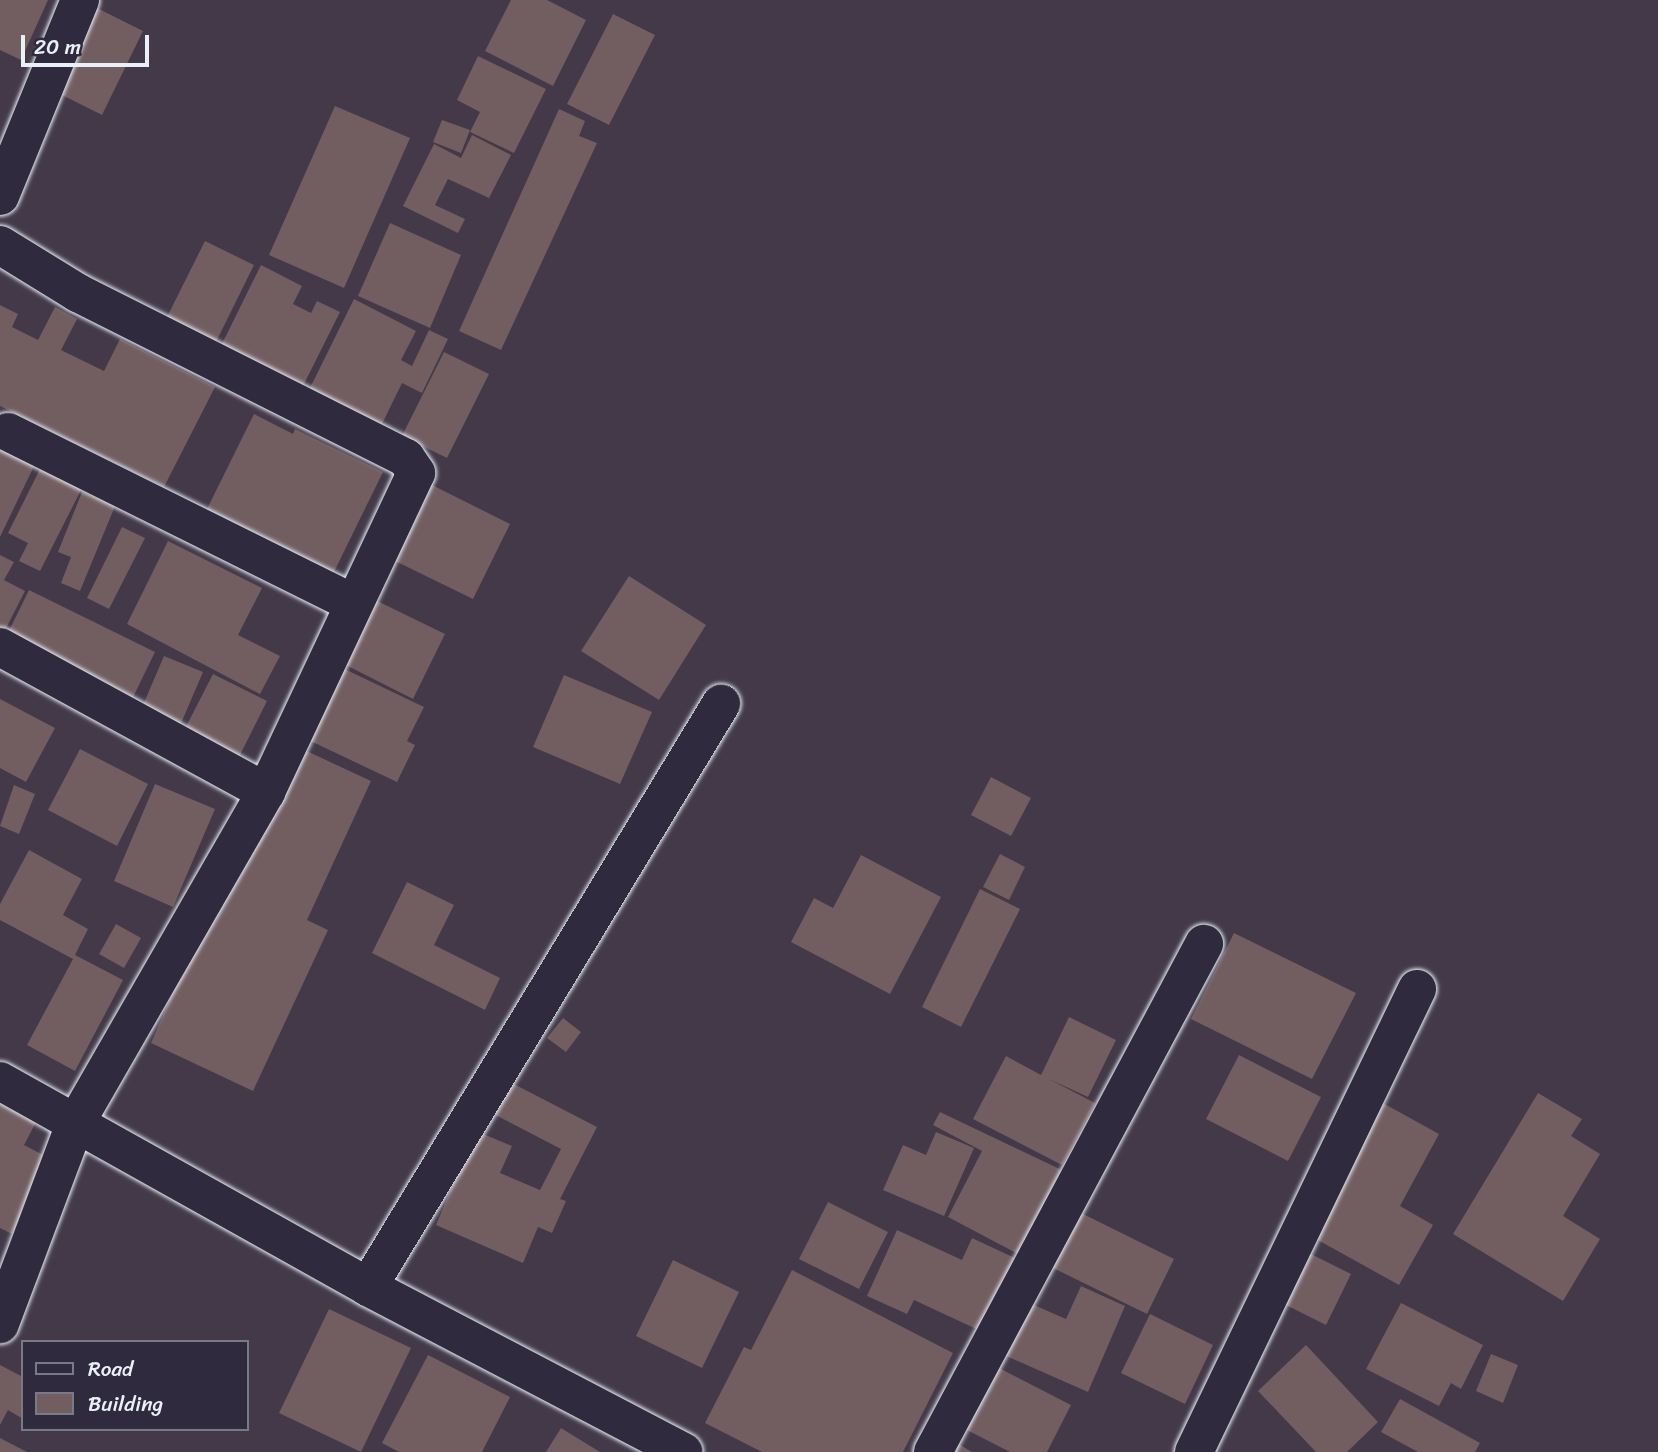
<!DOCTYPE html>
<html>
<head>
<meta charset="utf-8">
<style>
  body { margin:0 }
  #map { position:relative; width:1658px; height:1452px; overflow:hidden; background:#433948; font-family:Sriracha,sans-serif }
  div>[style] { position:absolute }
  .building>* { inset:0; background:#725d60 }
  .roads { filter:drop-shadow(0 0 2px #e8f1f8) drop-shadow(0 0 2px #e8f1f8) }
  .minor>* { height:38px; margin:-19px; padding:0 19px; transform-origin:19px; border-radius:19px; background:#2f2a3d }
  .tertiary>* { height:38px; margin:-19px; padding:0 19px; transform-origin:19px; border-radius:19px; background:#2f2a3d }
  span { translate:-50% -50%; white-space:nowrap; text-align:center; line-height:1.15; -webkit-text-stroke:5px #2f2a3d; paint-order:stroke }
  .legend { position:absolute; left:21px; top:1340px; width:228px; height:91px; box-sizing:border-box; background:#2f2a3d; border:2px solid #797a88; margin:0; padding:9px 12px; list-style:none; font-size:21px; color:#e8f1f8 }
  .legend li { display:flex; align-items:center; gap:14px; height:35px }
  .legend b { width:35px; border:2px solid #797a88 }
  .scale { position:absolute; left:21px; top:35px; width:128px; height:32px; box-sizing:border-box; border:4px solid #e8f1f8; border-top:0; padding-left:9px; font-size:21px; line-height:24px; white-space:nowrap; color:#e8f1f8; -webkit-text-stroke:5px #2f2a3d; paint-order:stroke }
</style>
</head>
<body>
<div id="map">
  <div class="building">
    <i style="clip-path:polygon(0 0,48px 0,21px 60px,0 50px)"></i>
    <i style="clip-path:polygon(511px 0,547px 0,586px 20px,553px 86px,485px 51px)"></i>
    <i style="clip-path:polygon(85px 2px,143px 31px,102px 115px,44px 86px)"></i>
    <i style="clip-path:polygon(613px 14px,655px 35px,609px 125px,567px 104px)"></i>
    <i style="clip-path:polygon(478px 56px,546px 89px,514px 153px,470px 132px,480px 112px,457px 100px)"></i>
    <i style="clip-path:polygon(335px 106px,410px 138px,344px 288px,269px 255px)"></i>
    <i style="clip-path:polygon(559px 109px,585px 121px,579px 136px,597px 143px,501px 350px,459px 331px)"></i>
    <i style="clip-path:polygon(442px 120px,470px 130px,461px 153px,433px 142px)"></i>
    <i style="clip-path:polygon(472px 135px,511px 155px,489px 198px,448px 179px,435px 205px,465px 219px,458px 233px,403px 206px,434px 144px,461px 158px)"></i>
    <i style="clip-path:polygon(390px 223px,461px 255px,430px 328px,358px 296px)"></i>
    <i style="clip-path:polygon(205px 241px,254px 265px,214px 346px,165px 321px)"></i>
    <i style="clip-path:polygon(261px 265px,302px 286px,293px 304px,311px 313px,317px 301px,340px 312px,302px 388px,220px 348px)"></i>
    <i style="clip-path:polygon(354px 299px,416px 331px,401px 360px,412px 366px,429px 330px,448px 339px,422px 393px,402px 383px,381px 426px,309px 390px)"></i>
    <i style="clip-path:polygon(0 305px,18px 314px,12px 327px,38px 340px,55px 307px,77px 319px,61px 350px,104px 371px,120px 339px,215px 387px,164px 487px,0 406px)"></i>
    <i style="clip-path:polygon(444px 352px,489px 374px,447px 458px,402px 436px)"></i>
    <i style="clip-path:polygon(254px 414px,293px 434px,295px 429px,383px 472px,332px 576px,205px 513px)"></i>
    <i style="clip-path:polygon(0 447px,35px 464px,0 537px)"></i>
    <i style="clip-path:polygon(43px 463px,84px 484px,40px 571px,19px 561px,28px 543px,8px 533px)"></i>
    <i style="clip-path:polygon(424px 481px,510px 524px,473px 599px,387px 557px)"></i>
    <i style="clip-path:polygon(82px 492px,115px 506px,80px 591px,61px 583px,71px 557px,58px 552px)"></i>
    <i style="clip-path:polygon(122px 527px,145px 538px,109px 609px,87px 598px)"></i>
    <i style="clip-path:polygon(168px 541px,262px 588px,238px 635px,280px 656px,260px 694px,127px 624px)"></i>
    <i style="clip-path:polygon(0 555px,14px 562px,4px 580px,25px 591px,0 640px)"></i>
    <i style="clip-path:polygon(629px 576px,706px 625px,659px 700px,581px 651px)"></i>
    <i style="clip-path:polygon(29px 590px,155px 652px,121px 722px,0 649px)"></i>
    <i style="clip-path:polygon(365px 595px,445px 634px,413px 699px,334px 659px)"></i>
    <i style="clip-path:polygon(164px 656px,203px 672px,170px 749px,131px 733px)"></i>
    <i style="clip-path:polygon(332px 663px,424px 707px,407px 741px,415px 745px,397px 782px,298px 735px)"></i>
    <i style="clip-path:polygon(213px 674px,267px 701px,226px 783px,171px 756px)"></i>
    <i style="clip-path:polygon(564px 675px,652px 712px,620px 784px,533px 747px)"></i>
    <i style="clip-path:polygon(0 699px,55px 728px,26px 782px,0 768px)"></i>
    <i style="clip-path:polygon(283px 740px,371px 781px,307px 920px,328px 930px,253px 1091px,151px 1043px)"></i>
    <i style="clip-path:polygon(80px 749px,148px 784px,117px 846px,48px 810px)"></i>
    <i style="clip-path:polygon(991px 777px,1031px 798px,1011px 836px,971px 815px)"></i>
    <i style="clip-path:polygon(155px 784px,215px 809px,173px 907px,114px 881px)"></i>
    <i style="clip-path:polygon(14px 785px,35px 794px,19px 834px,0 826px)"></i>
    <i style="clip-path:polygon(29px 850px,82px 879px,63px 915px,88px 929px,75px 955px,123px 980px,75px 1071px,27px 1045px,73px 959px,0 920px,0 904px)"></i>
    <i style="clip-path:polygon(1000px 854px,1025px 867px,1009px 900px,983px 887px)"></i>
    <i style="clip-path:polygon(861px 855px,941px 897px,890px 994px,791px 942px,814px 898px,833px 908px)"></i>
    <i style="clip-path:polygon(407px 882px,454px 905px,434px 945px,500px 978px,485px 1010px,372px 953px)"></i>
    <i style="clip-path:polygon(980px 889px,1020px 909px,961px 1027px,922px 1007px)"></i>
    <i style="clip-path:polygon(116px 924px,141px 938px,124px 968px,99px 954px)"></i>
    <i style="clip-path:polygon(1234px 933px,1356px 993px,1312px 1079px,1191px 1019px)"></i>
    <i style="clip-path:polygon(1069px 1017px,1116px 1040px,1088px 1097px,1049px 1079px,1095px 1103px,1062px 1165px,973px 1119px,1006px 1056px,1041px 1075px)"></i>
    <i style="clip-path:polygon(563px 1018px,581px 1032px,566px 1052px,547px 1038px)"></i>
    <i style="clip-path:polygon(1239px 1055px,1321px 1097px,1288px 1161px,1206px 1119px)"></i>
    <i style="clip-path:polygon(504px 1079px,597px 1127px,560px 1199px,566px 1201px,552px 1233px,538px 1227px,523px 1263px,436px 1225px,476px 1131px,512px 1146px,500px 1173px,540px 1190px,561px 1149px,488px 1111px)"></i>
    <i style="clip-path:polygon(1538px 1093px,1582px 1119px,1571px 1136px,1600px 1154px,1563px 1216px,1600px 1239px,1563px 1301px,1453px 1234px)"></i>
    <i style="clip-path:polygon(1381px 1102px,1439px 1134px,1400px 1206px,1433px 1225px,1399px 1285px,1307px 1234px)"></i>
    <i style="clip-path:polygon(0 1104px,36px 1122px,24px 1145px,49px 1158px,12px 1234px,0 1228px)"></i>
    <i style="clip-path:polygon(940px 1112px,1066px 1172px,1022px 1256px,948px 1217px,982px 1151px,933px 1125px)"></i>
    <i style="clip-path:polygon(936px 1132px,974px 1148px,944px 1216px,883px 1190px,903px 1145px,926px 1155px)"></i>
    <i style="clip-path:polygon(828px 1202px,888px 1232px,859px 1289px,799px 1259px)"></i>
    <i style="clip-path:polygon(1073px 1209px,1174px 1259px,1147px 1314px,1045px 1264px)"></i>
    <i style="clip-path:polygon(897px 1230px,962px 1260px,972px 1238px,1019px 1260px,985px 1333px,914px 1300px,907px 1314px,867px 1296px)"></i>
    <i style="clip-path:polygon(1301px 1249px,1351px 1274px,1326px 1325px,1276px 1300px)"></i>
    <i style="clip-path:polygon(673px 1260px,739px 1292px,702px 1368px,636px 1336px)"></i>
    <i style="clip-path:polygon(792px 1270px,953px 1353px,903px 1452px,762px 1452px,705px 1423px,744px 1347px,751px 1350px)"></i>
    <i style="clip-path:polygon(1081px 1286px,1125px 1306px,1088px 1392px,1004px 1355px,1027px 1302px,1066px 1319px)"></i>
    <i style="clip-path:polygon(1401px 1303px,1483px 1345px,1461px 1389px,1451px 1383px,1439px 1406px,1366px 1369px)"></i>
    <i style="clip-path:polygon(329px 1309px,411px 1348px,361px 1452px,279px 1413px)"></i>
    <i style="clip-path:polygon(1150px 1314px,1213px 1345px,1185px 1404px,1121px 1373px)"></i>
    <i style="clip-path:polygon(1306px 1345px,1378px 1422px,1347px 1452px,1316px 1452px,1258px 1391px)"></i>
    <i style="clip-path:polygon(1491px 1354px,1518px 1365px,1503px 1403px,1476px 1391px)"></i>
    <i style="clip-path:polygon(428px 1355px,510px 1397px,482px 1452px,399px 1452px,382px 1443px)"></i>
    <i style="clip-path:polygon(0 1365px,23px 1377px,23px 1419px,8px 1410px,0 1425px)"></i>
    <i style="clip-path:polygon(995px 1366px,1071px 1405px,1047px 1452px,1010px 1452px,963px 1428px)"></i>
    <i style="clip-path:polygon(1400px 1399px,1480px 1443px,1475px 1452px,1418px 1452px,1381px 1432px)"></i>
    <i style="clip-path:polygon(561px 1428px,600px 1452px,546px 1452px)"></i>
    <i style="clip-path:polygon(0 1438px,27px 1452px,0 1452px)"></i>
    <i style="clip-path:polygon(957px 1443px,972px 1452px,952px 1452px)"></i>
  </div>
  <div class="roads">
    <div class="minor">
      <i style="left:0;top:196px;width:212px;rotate:-67.8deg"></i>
      <i style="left:0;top:245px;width:92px;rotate:31.6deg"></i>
      <i style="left:78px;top:293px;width:367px;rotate:26.7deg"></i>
      <i style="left:406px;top:458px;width:18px;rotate:56deg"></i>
      <i style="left:416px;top:473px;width:353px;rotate:115.2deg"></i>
      <i style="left:266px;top:792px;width:383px;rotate:119.9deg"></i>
      <i style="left:75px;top:1124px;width:214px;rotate:110.6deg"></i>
      <i style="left:8px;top:432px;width:386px;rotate:26.4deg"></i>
      <i style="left:0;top:647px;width:303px;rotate:28.6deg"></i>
      <i style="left:368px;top:1287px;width:682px;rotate:-58.81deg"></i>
      <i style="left:933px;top:1452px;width:576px;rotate:-61.92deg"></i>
      <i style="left:1194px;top:1452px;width:514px;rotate:-64.28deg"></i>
    </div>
    <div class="tertiary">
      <i style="left:0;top:1081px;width:422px;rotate:29.2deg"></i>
      <i style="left:368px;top:1287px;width:356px;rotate:27.6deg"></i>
    </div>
  </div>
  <ul class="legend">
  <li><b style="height:9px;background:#2f2a3d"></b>Road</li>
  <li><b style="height:19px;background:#725d60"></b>Building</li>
  </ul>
  <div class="scale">20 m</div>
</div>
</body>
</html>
